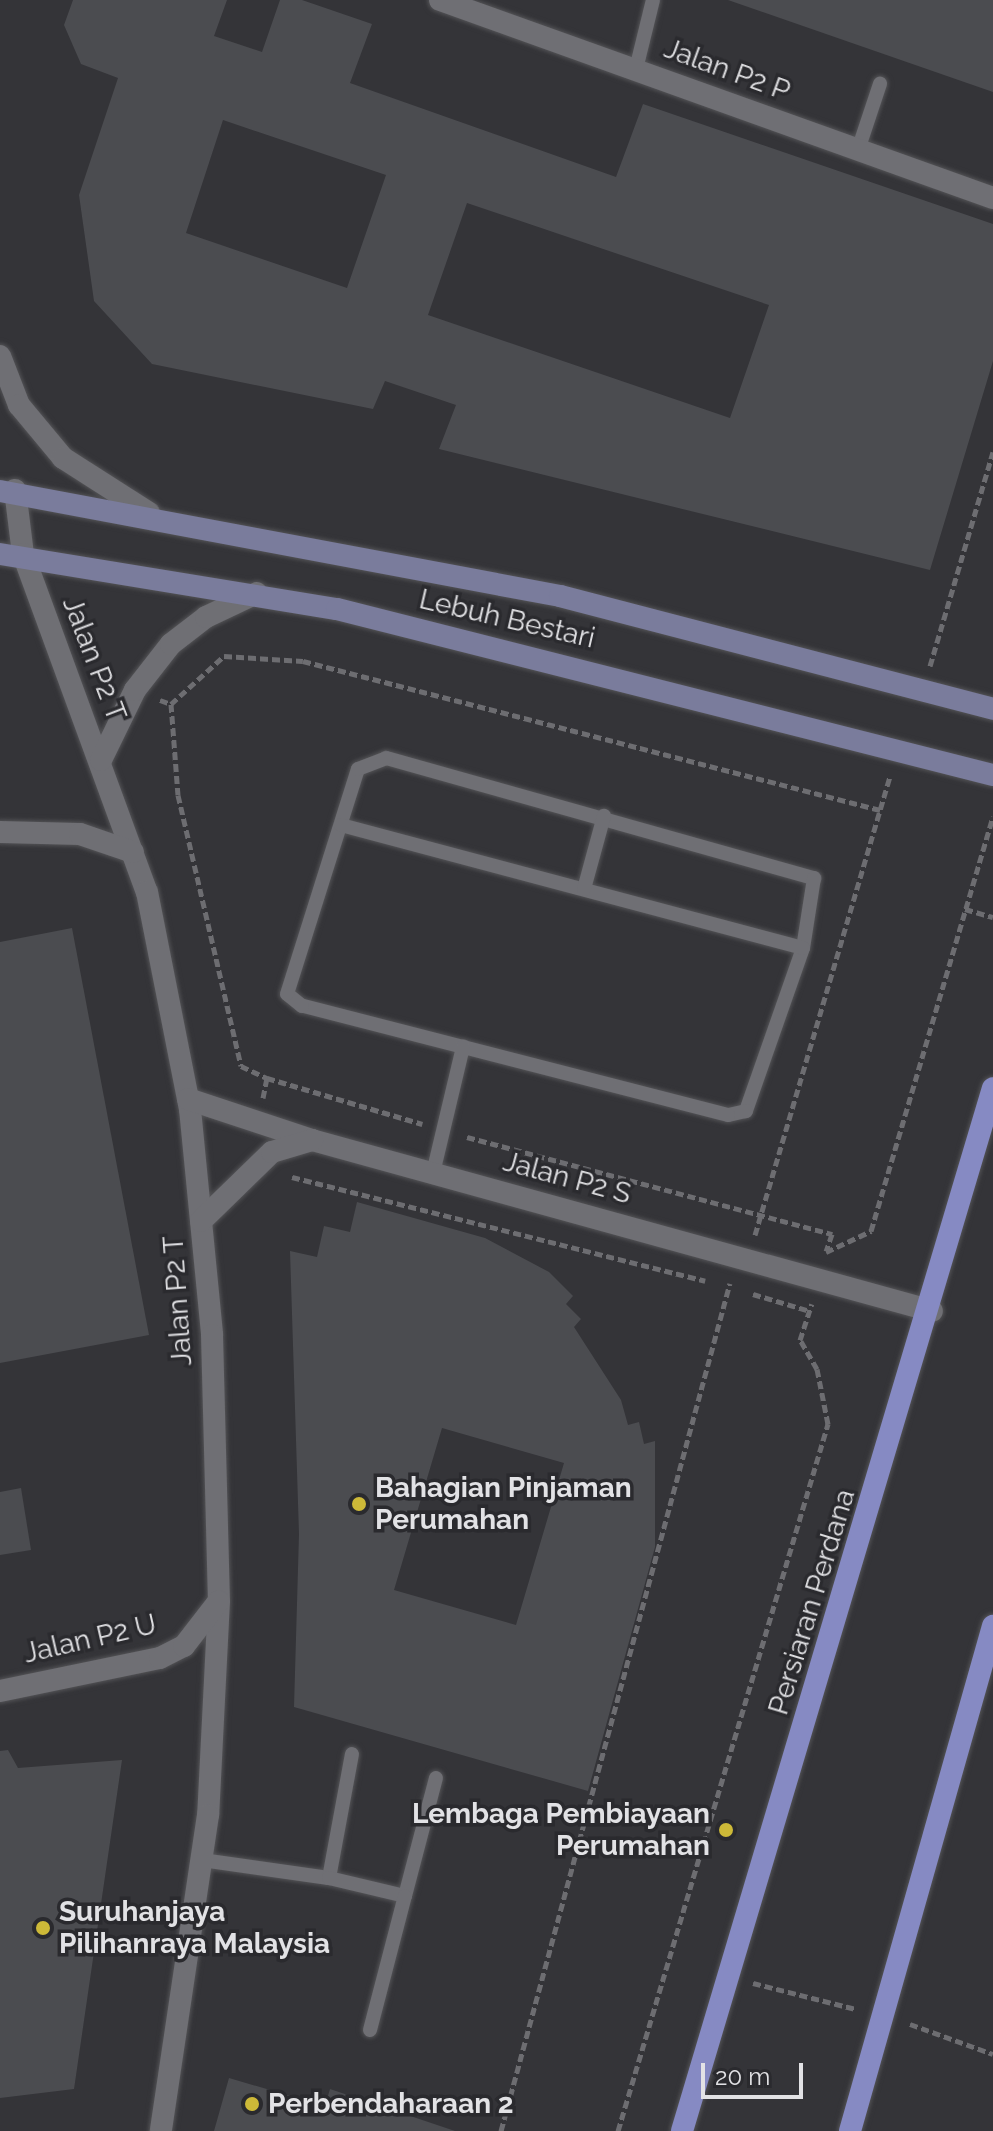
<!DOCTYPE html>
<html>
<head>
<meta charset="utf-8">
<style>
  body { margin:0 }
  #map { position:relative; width:993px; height:2131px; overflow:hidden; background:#343438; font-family:Raleway,sans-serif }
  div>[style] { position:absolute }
  .building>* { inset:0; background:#4b4c50 }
  .path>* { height:5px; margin-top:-2.5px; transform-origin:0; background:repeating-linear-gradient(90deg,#6d6d71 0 8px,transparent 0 12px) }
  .roads { filter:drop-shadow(0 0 2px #535356) drop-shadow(0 0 2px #535356) }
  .service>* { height:14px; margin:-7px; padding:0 7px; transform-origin:7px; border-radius:7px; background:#6f6f74 }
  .minor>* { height:22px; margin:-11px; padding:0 11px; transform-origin:11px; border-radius:11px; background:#6f6f74 }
  .tertiary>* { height:22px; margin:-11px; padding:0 11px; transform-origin:11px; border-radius:11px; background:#6f6f74 }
  .secondary>* { height:22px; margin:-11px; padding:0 11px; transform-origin:11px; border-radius:11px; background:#7a7c9c }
  .primary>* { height:22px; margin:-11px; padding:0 11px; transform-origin:11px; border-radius:11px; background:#868ac3 }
  .dots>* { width:22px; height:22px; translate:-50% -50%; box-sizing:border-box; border:4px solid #2a2a2e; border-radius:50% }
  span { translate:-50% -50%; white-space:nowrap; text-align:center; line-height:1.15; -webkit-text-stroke:7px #2a2a2e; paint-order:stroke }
  .street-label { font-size:28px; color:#e2e2e5 }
  .poi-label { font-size:28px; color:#e2e2e5; font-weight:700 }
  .left { translate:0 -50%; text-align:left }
  .right { translate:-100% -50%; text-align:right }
  .scale { position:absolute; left:701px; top:2063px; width:102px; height:36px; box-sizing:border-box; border:4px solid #e2e2e5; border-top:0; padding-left:10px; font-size:24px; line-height:28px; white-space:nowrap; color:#e2e2e5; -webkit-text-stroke:6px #2a2a2e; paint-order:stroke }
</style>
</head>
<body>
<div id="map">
  <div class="building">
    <i style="clip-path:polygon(evenodd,73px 0,227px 0,214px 36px,262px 52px,280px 0,302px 0,372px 24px,350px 83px,616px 177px,643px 104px,993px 224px,993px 361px,930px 570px,439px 449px,456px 405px,385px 381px,373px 409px,152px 364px,94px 301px,79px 195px,118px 78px,81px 64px,64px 25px,73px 0,223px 120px,386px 175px,347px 288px,186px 233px,223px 120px,73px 0,467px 203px,769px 305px,730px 418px,428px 315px,467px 203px)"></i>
    <i style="clip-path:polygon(729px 0,993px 0,993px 92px,728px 0)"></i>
    <i style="clip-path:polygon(72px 928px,149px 1335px,0 1363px,0 942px)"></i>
    <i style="clip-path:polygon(evenodd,357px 1202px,485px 1238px,549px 1272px,573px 1296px,566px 1304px,581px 1319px,574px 1327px,621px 1400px,628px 1425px,639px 1422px,644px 1444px,655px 1441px,655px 1547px,588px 1791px,294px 1707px,299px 1534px,290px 1251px,317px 1257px,324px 1226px,350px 1232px,357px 1202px,442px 1428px,564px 1463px,516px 1625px,394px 1590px,442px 1428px)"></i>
    <i style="clip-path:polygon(21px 1488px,31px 1550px,0 1555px,0 1492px)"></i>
    <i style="clip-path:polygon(8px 1750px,18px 1768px,122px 1760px,74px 2089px,0 2098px,0 1751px)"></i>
    <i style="clip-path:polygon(229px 2078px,325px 2106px,330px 2089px,455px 2131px,214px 2131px)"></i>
  </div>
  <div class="path">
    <i style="left:930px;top:666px;width:223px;rotate:-73.6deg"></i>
    <i style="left:160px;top:700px;width:12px;rotate:20deg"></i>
    <i style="left:171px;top:704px;width:72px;rotate:-42.2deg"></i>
    <i style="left:224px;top:656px;width:79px;rotate:3.6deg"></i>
    <i style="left:303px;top:661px;width:596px;rotate:14.48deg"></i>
    <i style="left:171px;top:704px;width:91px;rotate:85.6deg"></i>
    <i style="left:178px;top:795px;width:278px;rotate:76.9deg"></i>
    <i style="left:241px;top:1066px;width:29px;rotate:25deg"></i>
    <i style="left:965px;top:909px;width:29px;rotate:16deg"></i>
    <i style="left:263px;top:1098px;width:20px;rotate:-79deg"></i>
    <i style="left:267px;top:1078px;width:162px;rotate:16.5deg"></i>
    <i style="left:467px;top:1137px;width:378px;rotate:14.9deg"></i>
    <i style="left:832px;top:1234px;width:18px;rotate:109deg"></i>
    <i style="left:292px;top:1177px;width:426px;rotate:14.1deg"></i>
    <i style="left:755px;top:1235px;width:477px;rotate:-73.6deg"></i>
    <i style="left:826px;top:1252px;width:50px;rotate:-25deg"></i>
    <i style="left:871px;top:1231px;width:432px;rotate:-73.6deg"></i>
    <i style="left:753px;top:1294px;width:59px;rotate:16.6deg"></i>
    <i style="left:753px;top:1983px;width:106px;rotate:14.2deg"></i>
    <i style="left:910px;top:2024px;width:88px;rotate:19.9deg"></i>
    <i style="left:501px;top:2131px;width:878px;rotate:-74.89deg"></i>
    <i style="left:618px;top:2131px;width:738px;rotate:-73.46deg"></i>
    <i style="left:828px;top:1424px;width:56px;rotate:-101.3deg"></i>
    <i style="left:817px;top:1369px;width:34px;rotate:-120deg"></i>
    <i style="left:800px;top:1340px;width:38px;rotate:-72deg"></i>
  </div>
  <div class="roads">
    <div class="service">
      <i style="left:636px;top:69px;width:71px;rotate:-76.2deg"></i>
      <i style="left:858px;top:150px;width:70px;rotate:-71.6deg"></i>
      <i style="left:386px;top:758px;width:445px;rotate:15.7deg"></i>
      <i style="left:814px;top:878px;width:71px;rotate:98.9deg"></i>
      <i style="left:803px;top:948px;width:173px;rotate:109.3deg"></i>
      <i style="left:746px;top:1111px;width:18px;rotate:167deg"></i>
      <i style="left:728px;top:1115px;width:440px;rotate:-165.6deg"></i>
      <i style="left:302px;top:1006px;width:19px;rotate:-141deg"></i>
      <i style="left:287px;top:994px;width:236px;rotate:-72.5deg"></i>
      <i style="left:358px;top:769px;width:30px;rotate:-21deg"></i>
      <i style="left:341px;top:825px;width:478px;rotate:14.9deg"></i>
      <i style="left:584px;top:889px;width:76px;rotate:-74.7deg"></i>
      <i style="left:433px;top:1173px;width:130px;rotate:-76.6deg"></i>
      <i style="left:202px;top:1860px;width:128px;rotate:8.1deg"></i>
      <i style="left:329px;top:1878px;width:126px;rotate:-79.5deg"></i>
      <i style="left:329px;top:1878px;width:78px;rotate:13.3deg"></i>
      <i style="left:405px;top:1896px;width:122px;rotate:-75.3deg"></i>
      <i style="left:370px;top:2030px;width:138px;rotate:-75.4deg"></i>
    </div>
    <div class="minor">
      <i style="left:440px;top:0;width:587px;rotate:19.7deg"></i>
      <i style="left:15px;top:490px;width:64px;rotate:82.9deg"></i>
      <i style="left:23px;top:554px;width:360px;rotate:69.9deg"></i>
      <i style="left:147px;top:892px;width:221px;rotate:78.8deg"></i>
      <i style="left:190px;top:1109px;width:227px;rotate:84.4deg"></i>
      <i style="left:212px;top:1335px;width:266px;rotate:88.5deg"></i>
      <i style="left:219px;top:1601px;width:214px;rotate:92.9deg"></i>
      <i style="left:208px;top:1815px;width:319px;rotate:98.5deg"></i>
      <i style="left:101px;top:760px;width:78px;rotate:-64.1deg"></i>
      <i style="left:135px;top:690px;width:58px;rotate:-52deg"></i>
      <i style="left:171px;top:644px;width:44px;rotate:-37.6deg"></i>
      <i style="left:206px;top:617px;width:56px;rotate:-25.2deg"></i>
      <i style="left:0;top:832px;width:80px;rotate:1.4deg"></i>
      <i style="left:80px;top:834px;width:56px;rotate:18.8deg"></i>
      <i style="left:188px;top:1099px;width:131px;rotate:18.3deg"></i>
      <i style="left:312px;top:1140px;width:643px;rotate:15.42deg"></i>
      <i style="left:201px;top:1221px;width:99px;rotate:-44.2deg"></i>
      <i style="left:272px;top:1152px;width:42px;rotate:-16.7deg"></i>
      <i style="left:0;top:1691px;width:163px;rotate:-11.7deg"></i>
      <i style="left:160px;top:1658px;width:27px;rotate:-27deg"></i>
      <i style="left:184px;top:1646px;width:56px;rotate:-52.3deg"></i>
    </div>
    <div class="tertiary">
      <i style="left:0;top:356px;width:53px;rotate:68.8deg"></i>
      <i style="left:19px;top:405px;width:69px;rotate:50.3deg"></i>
      <i style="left:63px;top:458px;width:102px;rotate:32.6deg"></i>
    </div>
    <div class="secondary">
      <i style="left:0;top:491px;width:570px;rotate:10.62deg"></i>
      <i style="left:560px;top:596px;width:448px;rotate:14.6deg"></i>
      <i style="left:0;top:554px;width:341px;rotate:9.3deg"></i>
      <i style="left:337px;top:609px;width:677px;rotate:14.2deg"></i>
    </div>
    <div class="primary">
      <i style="left:682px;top:2131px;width:1088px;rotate:-73.4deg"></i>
      <i style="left:850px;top:2131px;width:525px;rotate:-74.19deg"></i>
    </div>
  </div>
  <div class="dots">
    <i style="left:359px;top:1504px;background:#cdb938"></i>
    <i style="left:726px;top:1830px;background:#cdb938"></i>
    <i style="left:43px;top:1928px;background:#cdb938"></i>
    <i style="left:252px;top:2104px;background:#cdb938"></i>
  </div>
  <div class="street-label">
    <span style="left:727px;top:70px;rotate:20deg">Jalan P2 P</span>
    <span style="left:507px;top:619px;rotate:13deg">Lebuh Bestari</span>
    <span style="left:94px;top:659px;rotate:69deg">Jalan P2 T</span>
    <span style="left:567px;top:1178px;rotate:15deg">Jalan P2 S</span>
    <span style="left:178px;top:1301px;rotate:-94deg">Jalan P2 T</span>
    <span style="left:812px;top:1602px;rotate:-73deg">Persiaran Perdana</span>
    <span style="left:90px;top:1639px;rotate:-13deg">Jalan P2 U</span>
  </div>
  <div class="poi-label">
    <span class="left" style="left:375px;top:1504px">Bahagian Pinjaman<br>Perumahan</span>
    <span class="right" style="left:710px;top:1830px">Lembaga Pembiayaan<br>Perumahan</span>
    <span class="left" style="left:59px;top:1928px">Suruhanjaya<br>Pilihanraya Malaysia</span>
    <span class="left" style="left:268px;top:2104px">Perbendaharaan 2</span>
  </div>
  <div class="scale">20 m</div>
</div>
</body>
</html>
